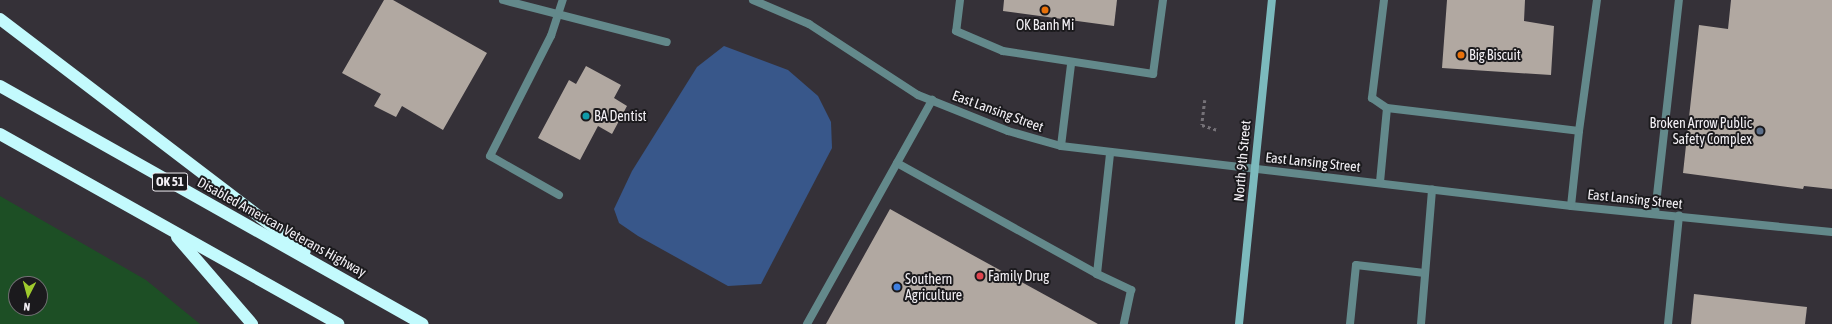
<!DOCTYPE html>
<html>
<head>
<meta charset="utf-8">
<style>
  body { margin:0 }
  #map { position:relative; width:1832px; height:324px; overflow:hidden; background:#353138; font-family:"Asap Condensed",sans-serif }
  div>[style] { position:absolute }
  .green>* { inset:0; background:#1d4f25 }
  .water>* { inset:0; background:#38578a }
  .building>* { inset:0; background:#b1a8a1 }
  .path>* { height:2.5px; margin-top:-1.25px; transform-origin:0; background:repeating-linear-gradient(90deg,#767278 0 3px,transparent 0 6px) }
  .lane>* { height:8px; margin:-4px; padding:0 4px; transform-origin:4px; border-radius:4px; background:#63898b }
  .street>* { height:8px; margin:-4px; padding:0 4px; transform-origin:4px; border-radius:4px; background:#63898b }
  .secondary>* { height:8px; margin:-4px; padding:0 4px; transform-origin:4px; border-radius:4px; background:#7cbabd }
  .highway>* { height:12px; margin:-6px; padding:0 6px; transform-origin:6px; border-radius:6px; background:#c3fafd }
  .dots>* { width:11px; height:11px; translate:-50% -50%; box-sizing:border-box; border:2px solid #1b1a1d; border-radius:50% }
  span { translate:-50% -50%; white-space:nowrap; text-align:center; line-height:1.15; -webkit-text-stroke:4px #1b1a1d; paint-order:stroke }
  .shield-label span { padding:1px 3px; background:#1b1a1d; border:1px solid; border-radius:3px; -webkit-text-stroke-width:0 }
  .shield-label { font-size:13px; color:#f3f0f5; font-weight:700 }
  .poi-label { font-size:14px; color:#f3f0f5 }
  .left { translate:0 -50%; text-align:left }
  .right { translate:-100% -50%; text-align:right }
  .street-label { font-size:14px; color:#f3f0f5 }
  .north { position:absolute; left:8px; top:276px; width:40px; height:40px; box-sizing:border-box; background:#1b1a1d; border:1px solid #717073; border-radius:50%; rotate:186deg; font-size:11px; font-weight:700; line-height:16px; text-align:center; color:#f3f0f5 }
  .north::after { content:''; display:block; margin:auto; width:14px; height:18px; background:#9fca2d; clip-path:polygon(50% 0,100% 100%,50% 72%,0 100%) }
</style>
</head>
<body>
<div id="map">
  <div class="green">
    <i style="clip-path:polygon(evenodd,0 196px,146px 280px,200px 324px,0 324px,0 196px,16px 284px,40px 284px,40px 308px,16px 308px,16px 284px)"></i>
  </div>
  <div class="water">
    <i style="clip-path:polygon(724px 46px,788px 70px,818px 96px,831px 122px,832px 148px,761px 284px,728px 286px,638px 236px,619px 223px,614px 209px,632px 171px,697px 67px)"></i>
  </div>
  <div class="building">
    <i style="clip-path:polygon(384px 0,393px 0,487px 53px,443px 130px,402px 106px,396px 117px,374px 106px,381px 94px,342px 73px)"></i>
    <i style="clip-path:polygon(1004px 0,1117px 0,1114px 26px,1003px 11px)"></i>
    <i style="clip-path:polygon(1447px 0,1525px 0,1524px 21px,1554px 26px,1551px 75px,1442px 68px)"></i>
    <i style="clip-path:polygon(1731px 0,1832px 0,1832px 189px,1804px 186px,1803px 189px,1683px 173px,1699px 25px,1728px 29px)"></i>
    <i style="clip-path:polygon(586px 66px,621px 85px,614px 98px,627px 106px,612px 134px,598px 126px,580px 160px,538px 138px,569px 80px,576px 84px)"></i>
    <i style="clip-path:polygon(890px 209px,967px 252px,1098px 324px,826px 324px)"></i>
    <i style="clip-path:polygon(1694px 294px,1807px 307px,1805px 324px,1691px 324px)"></i>
  </div>
  <div class="path">
    <i style="left:1205px;top:100px;width:25px;rotate:97deg"></i>
    <i style="left:1202px;top:125px;width:16px;rotate:18deg"></i>
  </div>
  <div class="lane">
    <i style="left:503px;top:0;width:169px;rotate:14.4deg"></i>
    <i style="left:960px;top:0;width:31px;rotate:97deg"></i>
    <i style="left:956px;top:31px;width:51px;rotate:23.1deg"></i>
    <i style="left:1003px;top:51px;width:152px;rotate:8.7deg"></i>
    <i style="left:1153px;top:74px;width:75px;rotate:-82.3deg"></i>
    <i style="left:1384px;top:0;width:99px;rotate:97deg"></i>
    <i style="left:1372px;top:98px;width:18px;rotate:34deg"></i>
    <i style="left:1387px;top:108px;width:193px;rotate:6.8deg"></i>
    <i style="left:1579px;top:131px;width:132px;rotate:-82.2deg"></i>
    <i style="left:1579px;top:131px;width:75px;rotate:96.1deg"></i>
    <i style="left:1571px;top:206px;width:262px;rotate:5.7deg"></i>
    <i style="left:1061px;top:146px;width:83px;rotate:-83deg"></i>
    <i style="left:1110px;top:154px;width:121px;rotate:96.2deg"></i>
    <i style="left:1097px;top:274px;width:38px;rotate:25deg"></i>
    <i style="left:1131px;top:290px;width:35px;rotate:102deg"></i>
    <i style="left:897px;top:163px;width:229px;rotate:29deg"></i>
    <i style="left:1380px;top:182px;width:74px;rotate:-84.6deg"></i>
    <i style="left:559px;top:195px;width:79px;rotate:-150.5deg"></i>
    <i style="left:490px;top:156px;width:135px;rotate:-63.1deg"></i>
    <i style="left:551px;top:36px;width:38px;rotate:-72deg"></i>
    <i style="left:1655px;top:213px;width:214px;rotate:-83.6deg"></i>
    <i style="left:807px;top:324px;width:257px;rotate:-60.8deg"></i>
    <i style="left:1350px;top:324px;width:59px;rotate:-84.2deg"></i>
    <i style="left:1356px;top:265px;width:69px;rotate:6.6deg"></i>
    <i style="left:1421px;top:324px;width:135px;rotate:-85.3deg"></i>
    <i style="left:1668px;top:324px;width:109px;rotate:-84.2deg"></i>
  </div>
  <div class="street">
    <i style="left:753px;top:0;width:61px;rotate:23.2deg"></i>
    <i style="left:809px;top:24px;width:130px;rotate:33.1deg"></i>
    <i style="left:918px;top:95px;width:97px;rotate:21.8deg"></i>
    <i style="left:1008px;top:131px;width:55px;rotate:15.8deg"></i>
    <i style="left:1061px;top:146px;width:514px;rotate:6.71deg"></i>
  </div>
  <div class="secondary">
    <i style="left:1239px;top:324px;width:326px;rotate:-84.2deg"></i>
  </div>
  <div class="highway">
    <i style="left:0;top:19px;width:383px;rotate:37.3deg"></i>
    <i style="left:0;top:86px;width:485px;rotate:29.4deg"></i>
    <i style="left:0;top:134px;width:388px;rotate:29.3deg"></i>
    <i style="left:177px;top:237px;width:115px;rotate:49.2deg"></i>
  </div>
  <div class="dots">
    <i style="left:1045px;top:10px;background:#e8710a"></i>
    <i style="left:1461px;top:55px;background:#e8710a"></i>
    <i style="left:586px;top:116px;background:#0f9aa8"></i>
    <i style="left:1760px;top:131px;background:#5c6f8a"></i>
    <i style="left:980px;top:276px;background:#e0444e"></i>
    <i style="left:897px;top:287px;background:#3f7fe0"></i>
  </div>
  <div class="shield-label">
    <span style="left:170px;top:182px">OK 51</span>
  </div>
  <div class="poi-label">
    <span style="left:1045px;top:25px">OK Banh Mi</span>
    <span class="left" style="left:1469px;top:55px">Big Biscuit</span>
    <span class="left" style="left:594px;top:116px">BA Dentist</span>
    <span class="right" style="left:1752px;top:131px">Broken Arrow Public<br>Safety Complex</span>
    <span class="left" style="left:988px;top:276px">Family Drug</span>
    <span class="left" style="left:905px;top:287px">Southern<br>Agriculture</span>
  </div>
  <div class="street-label">
    <span style="left:998px;top:111px;rotate:20deg">East Lansing Street</span>
    <span style="left:1242px;top:161px;rotate:-85deg">North 9th Street</span>
    <span style="left:1313px;top:162px;rotate:6deg">East Lansing Street</span>
    <span style="left:1635px;top:199px;rotate:6deg">East Lansing Street</span>
    <span style="left:282px;top:227px;rotate:29deg">Disabled American Veterans Highway</span>
  </div>
  <div class="north">N</div>
</div>
</body>
</html>
